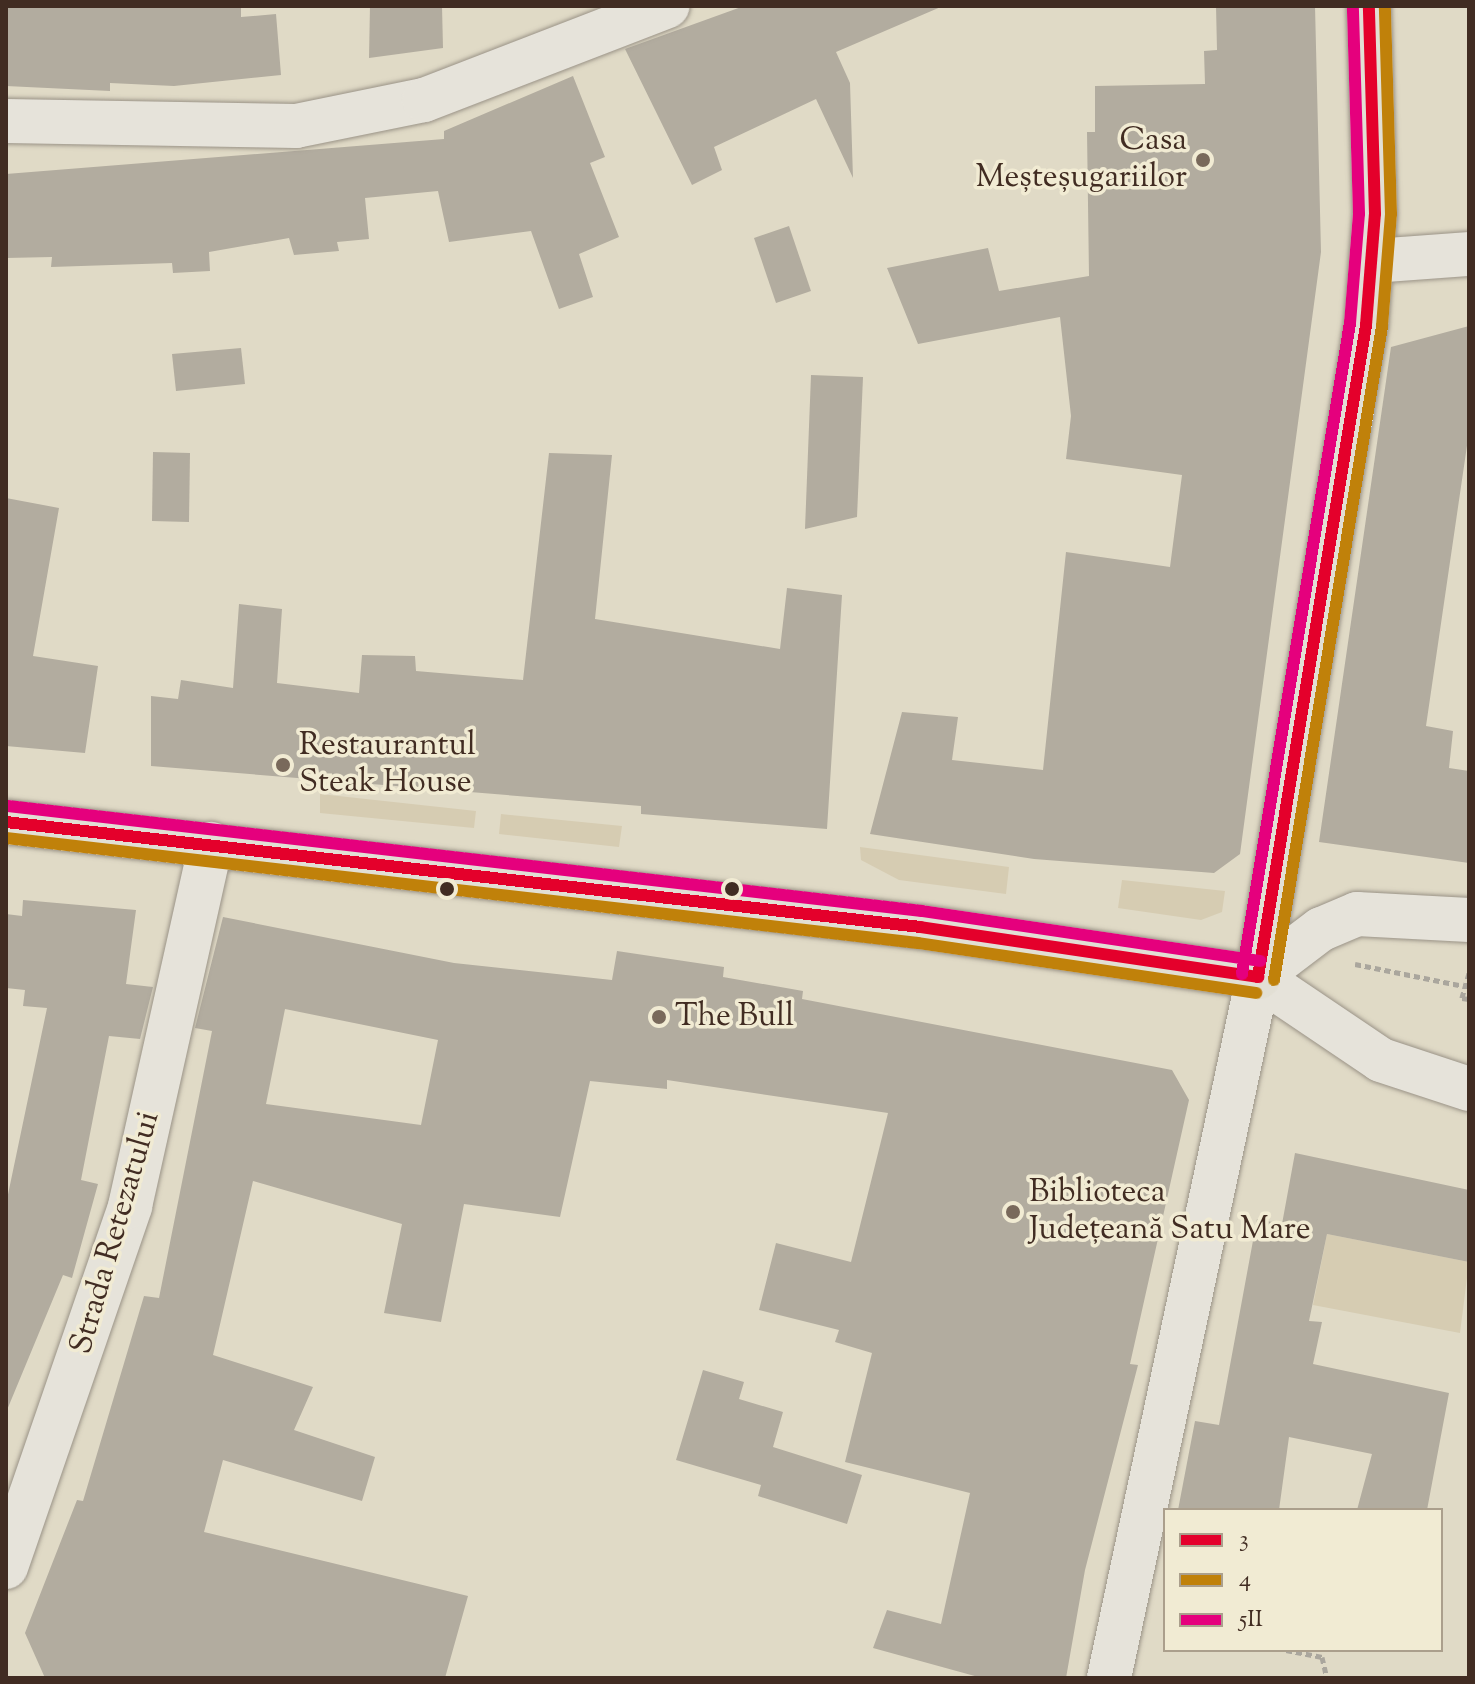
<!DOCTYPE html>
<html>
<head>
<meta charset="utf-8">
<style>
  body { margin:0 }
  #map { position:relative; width:1475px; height:1684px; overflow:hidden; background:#e0dac6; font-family:"Sorts Mill Goudy",serif }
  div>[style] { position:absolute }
  .green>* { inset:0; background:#d6ccb2 }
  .building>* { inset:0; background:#b2ac9f }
  .path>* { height:5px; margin-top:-2.5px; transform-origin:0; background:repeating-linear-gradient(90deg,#aaa69d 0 6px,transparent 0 10px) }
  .roads { filter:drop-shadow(0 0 2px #9a9387) drop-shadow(0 0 2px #9a9387) }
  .street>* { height:44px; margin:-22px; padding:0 22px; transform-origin:22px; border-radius:22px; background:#e6e3da }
  .secondary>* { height:44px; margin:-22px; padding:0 22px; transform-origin:22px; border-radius:22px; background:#e6e3da }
  .primary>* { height:44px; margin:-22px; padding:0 22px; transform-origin:22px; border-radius:22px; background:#e2dfd4 }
  .bus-1>* { height:12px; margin:-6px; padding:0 6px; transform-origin:6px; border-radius:6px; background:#e4002b }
  .bus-2>* { height:12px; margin:-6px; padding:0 6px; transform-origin:6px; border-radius:6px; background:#c0810a }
  .bus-3>* { height:12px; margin:-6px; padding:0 6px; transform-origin:6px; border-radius:6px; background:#e5007d }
  .dots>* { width:22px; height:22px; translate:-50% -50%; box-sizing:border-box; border:4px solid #f1ebd3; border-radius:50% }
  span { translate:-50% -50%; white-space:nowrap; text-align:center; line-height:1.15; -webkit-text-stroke:7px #f1ebd3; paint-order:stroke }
  .poi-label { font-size:32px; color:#412c22 }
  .right { translate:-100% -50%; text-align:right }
  .left { translate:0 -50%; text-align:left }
  .street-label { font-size:32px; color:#412c22 }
  .frame { position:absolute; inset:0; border:8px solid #412c22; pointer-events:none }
  .legend { position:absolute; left:1163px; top:1508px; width:280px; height:144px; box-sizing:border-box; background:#f1ebd3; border:2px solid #ab9f8c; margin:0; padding:10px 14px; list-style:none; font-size:24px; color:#412c22 }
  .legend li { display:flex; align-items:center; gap:16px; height:40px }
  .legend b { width:40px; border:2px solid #ab9f8c }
</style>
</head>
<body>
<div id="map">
  <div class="green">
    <i style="clip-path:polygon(320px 794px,476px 811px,474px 828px,320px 813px)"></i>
    <i style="clip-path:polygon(501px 814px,622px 826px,619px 847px,499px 834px)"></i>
    <i style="clip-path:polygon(860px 847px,1009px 867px,1006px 894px,899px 880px,861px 860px)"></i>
    <i style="clip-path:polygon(1122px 880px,1225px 891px,1222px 912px,1201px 920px,1118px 908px)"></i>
    <i style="clip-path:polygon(1327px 1234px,1469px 1262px,1460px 1333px,1313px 1305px)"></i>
  </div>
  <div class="building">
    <i style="clip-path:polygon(6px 6px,241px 6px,241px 17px,276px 14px,281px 75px,174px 86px,110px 83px,110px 91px,6px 86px)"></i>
    <i style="clip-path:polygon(370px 6px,442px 6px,443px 48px,369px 58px)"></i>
    <i style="clip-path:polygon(744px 6px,943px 6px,836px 52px,850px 83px,853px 178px,816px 99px,714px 147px,722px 170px,692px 185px,625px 49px)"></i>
    <i style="clip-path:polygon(1216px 6px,1315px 6px,1321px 252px,1240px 854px,1214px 873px,1034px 859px,870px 834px,902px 712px,958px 717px,952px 760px,1043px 770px,1066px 552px,1170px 567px,1182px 475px,1066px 459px,1071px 416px,1060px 317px,918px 344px,887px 268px,988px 248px,999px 291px,1089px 276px,1087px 132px,1095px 132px,1095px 86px,1205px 84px,1204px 51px,1217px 50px)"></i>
    <i style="clip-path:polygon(573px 76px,605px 157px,590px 163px,619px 237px,579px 254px,593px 297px,559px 309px,531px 231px,449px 242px,438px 191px,365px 198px,369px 239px,337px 242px,339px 251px,294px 255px,289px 238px,209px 252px,210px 271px,173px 273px,172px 263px,51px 267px,52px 257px,6px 258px,6px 174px,444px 139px,444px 131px)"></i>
    <i style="clip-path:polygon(789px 226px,811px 291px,776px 303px,754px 238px)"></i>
    <i style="clip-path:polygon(1469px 326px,1469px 432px,1426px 726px,1453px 731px,1449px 768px,1469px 771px,1469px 863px,1319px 842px,1391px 347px)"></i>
    <i style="clip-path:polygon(241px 348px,245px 384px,176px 391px,172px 354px)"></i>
    <i style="clip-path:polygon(811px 375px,863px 377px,857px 517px,805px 529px)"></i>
    <i style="clip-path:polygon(153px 452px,190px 453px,189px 522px,152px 521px)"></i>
    <i style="clip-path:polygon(549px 453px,612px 455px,595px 619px,780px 649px,787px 588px,842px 595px,827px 829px,641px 814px,641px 806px,151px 766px,151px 696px,178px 699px,181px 680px,233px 688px,239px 604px,282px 609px,277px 683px,359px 693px,362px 655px,415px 656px,416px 671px,523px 680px)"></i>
    <i style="clip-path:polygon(6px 498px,59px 508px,33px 656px,98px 666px,85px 753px,6px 746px)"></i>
    <i style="clip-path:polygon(23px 900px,136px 910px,126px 984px,153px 987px,140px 1039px,109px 1036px,81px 1180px,98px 1184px,72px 1278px,63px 1275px,7px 1410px,6px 1204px,47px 1008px,23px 1006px,25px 990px,6px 988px,6px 914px,22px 916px)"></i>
    <i style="clip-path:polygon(evenodd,223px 917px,454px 963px,612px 980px,617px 951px,724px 967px,723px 977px,803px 991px,802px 999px,1172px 1070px,1189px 1100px,1130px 1364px,1138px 1365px,1085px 1570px,1066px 1678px,982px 1678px,873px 1648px,887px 1610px,941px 1624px,970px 1493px,845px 1462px,872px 1353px,835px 1342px,839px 1330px,759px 1310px,776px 1243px,851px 1262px,888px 1113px,667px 1080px,667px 1089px,590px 1081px,560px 1217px,464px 1204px,441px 1322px,384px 1313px,402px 1224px,253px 1181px,213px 1355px,313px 1387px,294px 1430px,375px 1457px,362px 1501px,223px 1460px,204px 1532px,468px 1596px,445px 1678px,45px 1678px,25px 1633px,77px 1500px,83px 1501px,144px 1296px,159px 1298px,212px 1031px,195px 1028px,223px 917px,285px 1009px,438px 1040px,421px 1125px,266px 1104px,285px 1009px)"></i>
    <i style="clip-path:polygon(1295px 1153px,1469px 1190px,1469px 1262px,1327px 1234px,1309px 1321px,1322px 1322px,1313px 1364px,1449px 1393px,1427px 1510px,1357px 1510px,1372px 1454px,1289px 1437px,1279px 1510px,1178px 1510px,1195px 1421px,1219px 1425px,1257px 1219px,1282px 1224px)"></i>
    <i style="clip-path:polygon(703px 1370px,744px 1382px,739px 1399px,783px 1412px,773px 1447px,862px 1475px,847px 1524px,758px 1496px,761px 1485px,676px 1460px)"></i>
  </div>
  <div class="path">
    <i style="left:1355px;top:964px;width:111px;rotate:11.4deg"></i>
    <i style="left:1469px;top:973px;width:26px;rotate:106deg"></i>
    <i style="left:1462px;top:998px;width:7px;rotate:8deg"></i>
    <i style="left:1286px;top:1650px;width:37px;rotate:11deg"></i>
    <i style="left:1322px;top:1657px;width:22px;rotate:77deg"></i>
  </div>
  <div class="roads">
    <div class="street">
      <i style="left:6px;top:121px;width:290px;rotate:1deg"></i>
      <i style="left:296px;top:126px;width:131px;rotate:-11.5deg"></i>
      <i style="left:424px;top:100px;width:261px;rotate:-21.1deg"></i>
      <i style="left:1373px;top:261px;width:96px;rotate:-4.2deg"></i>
      <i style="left:6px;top:1567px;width:382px;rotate:-71deg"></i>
      <i style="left:130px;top:1206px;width:371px;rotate:-77.4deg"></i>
      <i style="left:1109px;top:1678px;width:717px;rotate:-78deg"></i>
    </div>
    <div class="secondary">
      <i style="left:1469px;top:920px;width:112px;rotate:-176.9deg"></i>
      <i style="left:1357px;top:914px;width:39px;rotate:157deg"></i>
      <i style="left:1321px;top:929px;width:79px;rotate:142.7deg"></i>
      <i style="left:1258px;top:977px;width:148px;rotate:34deg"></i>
      <i style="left:1381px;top:1060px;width:93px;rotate:18.2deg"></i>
    </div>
    <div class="primary">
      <i style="left:6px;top:822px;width:920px;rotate:6.55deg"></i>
      <i style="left:920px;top:927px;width:342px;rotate:8.4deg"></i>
      <i style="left:1258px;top:977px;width:661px;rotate:-80.59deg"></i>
      <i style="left:1366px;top:325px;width:111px;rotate:-85.4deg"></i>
      <i style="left:1375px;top:214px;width:208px;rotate:-91.7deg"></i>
    </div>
  </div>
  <div class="bus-1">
    <i style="left:6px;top:822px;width:920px;rotate:6.55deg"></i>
    <i style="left:920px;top:927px;width:342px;rotate:8.4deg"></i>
    <i style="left:1258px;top:977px;width:661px;rotate:-80.59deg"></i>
    <i style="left:1366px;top:325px;width:111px;rotate:-85.4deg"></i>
    <i style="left:1375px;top:214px;width:208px;rotate:-91.7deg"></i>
  </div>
  <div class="bus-2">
    <i style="left:6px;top:838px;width:918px;rotate:6.57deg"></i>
    <i style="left:918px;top:943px;width:342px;rotate:8.4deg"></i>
    <i style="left:1274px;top:980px;width:663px;rotate:-80.62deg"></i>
    <i style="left:1382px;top:326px;width:112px;rotate:-85.4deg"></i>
    <i style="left:1391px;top:214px;width:208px;rotate:-91.7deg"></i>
  </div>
  <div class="bus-3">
    <i style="left:8px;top:806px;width:920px;rotate:6.55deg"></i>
    <i style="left:922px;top:911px;width:342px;rotate:8.4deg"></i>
    <i style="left:1242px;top:974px;width:660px;rotate:-80.58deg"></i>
    <i style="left:1350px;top:323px;width:109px;rotate:-85.3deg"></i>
    <i style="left:1359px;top:214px;width:208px;rotate:-91.7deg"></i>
  </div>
  <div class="dots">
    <i style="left:1203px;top:160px;background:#79695b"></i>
    <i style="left:283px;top:765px;background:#79695b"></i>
    <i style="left:447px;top:889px;background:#412c22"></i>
    <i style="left:732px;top:889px;background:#412c22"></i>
    <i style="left:659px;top:1017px;background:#79695b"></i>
    <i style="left:1013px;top:1212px;background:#79695b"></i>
  </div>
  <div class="poi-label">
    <span class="right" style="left:1187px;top:160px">Casa<br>Meșteșugariilor</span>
    <span class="left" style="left:299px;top:765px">Restaurantul<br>Steak House</span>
    <span class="left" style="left:675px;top:1017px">The Bull</span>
    <span class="left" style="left:1029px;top:1212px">Biblioteca<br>Judeţeană Satu Mare</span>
  </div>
  <div class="street-label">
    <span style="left:116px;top:1233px;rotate:-74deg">Strada Retezatului</span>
  </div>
  <div class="frame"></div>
  <ul class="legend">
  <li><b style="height:10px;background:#e4002b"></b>3</li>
  <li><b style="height:10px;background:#c0810a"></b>4</li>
  <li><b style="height:10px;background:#e5007d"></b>5II</li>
  </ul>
</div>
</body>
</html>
